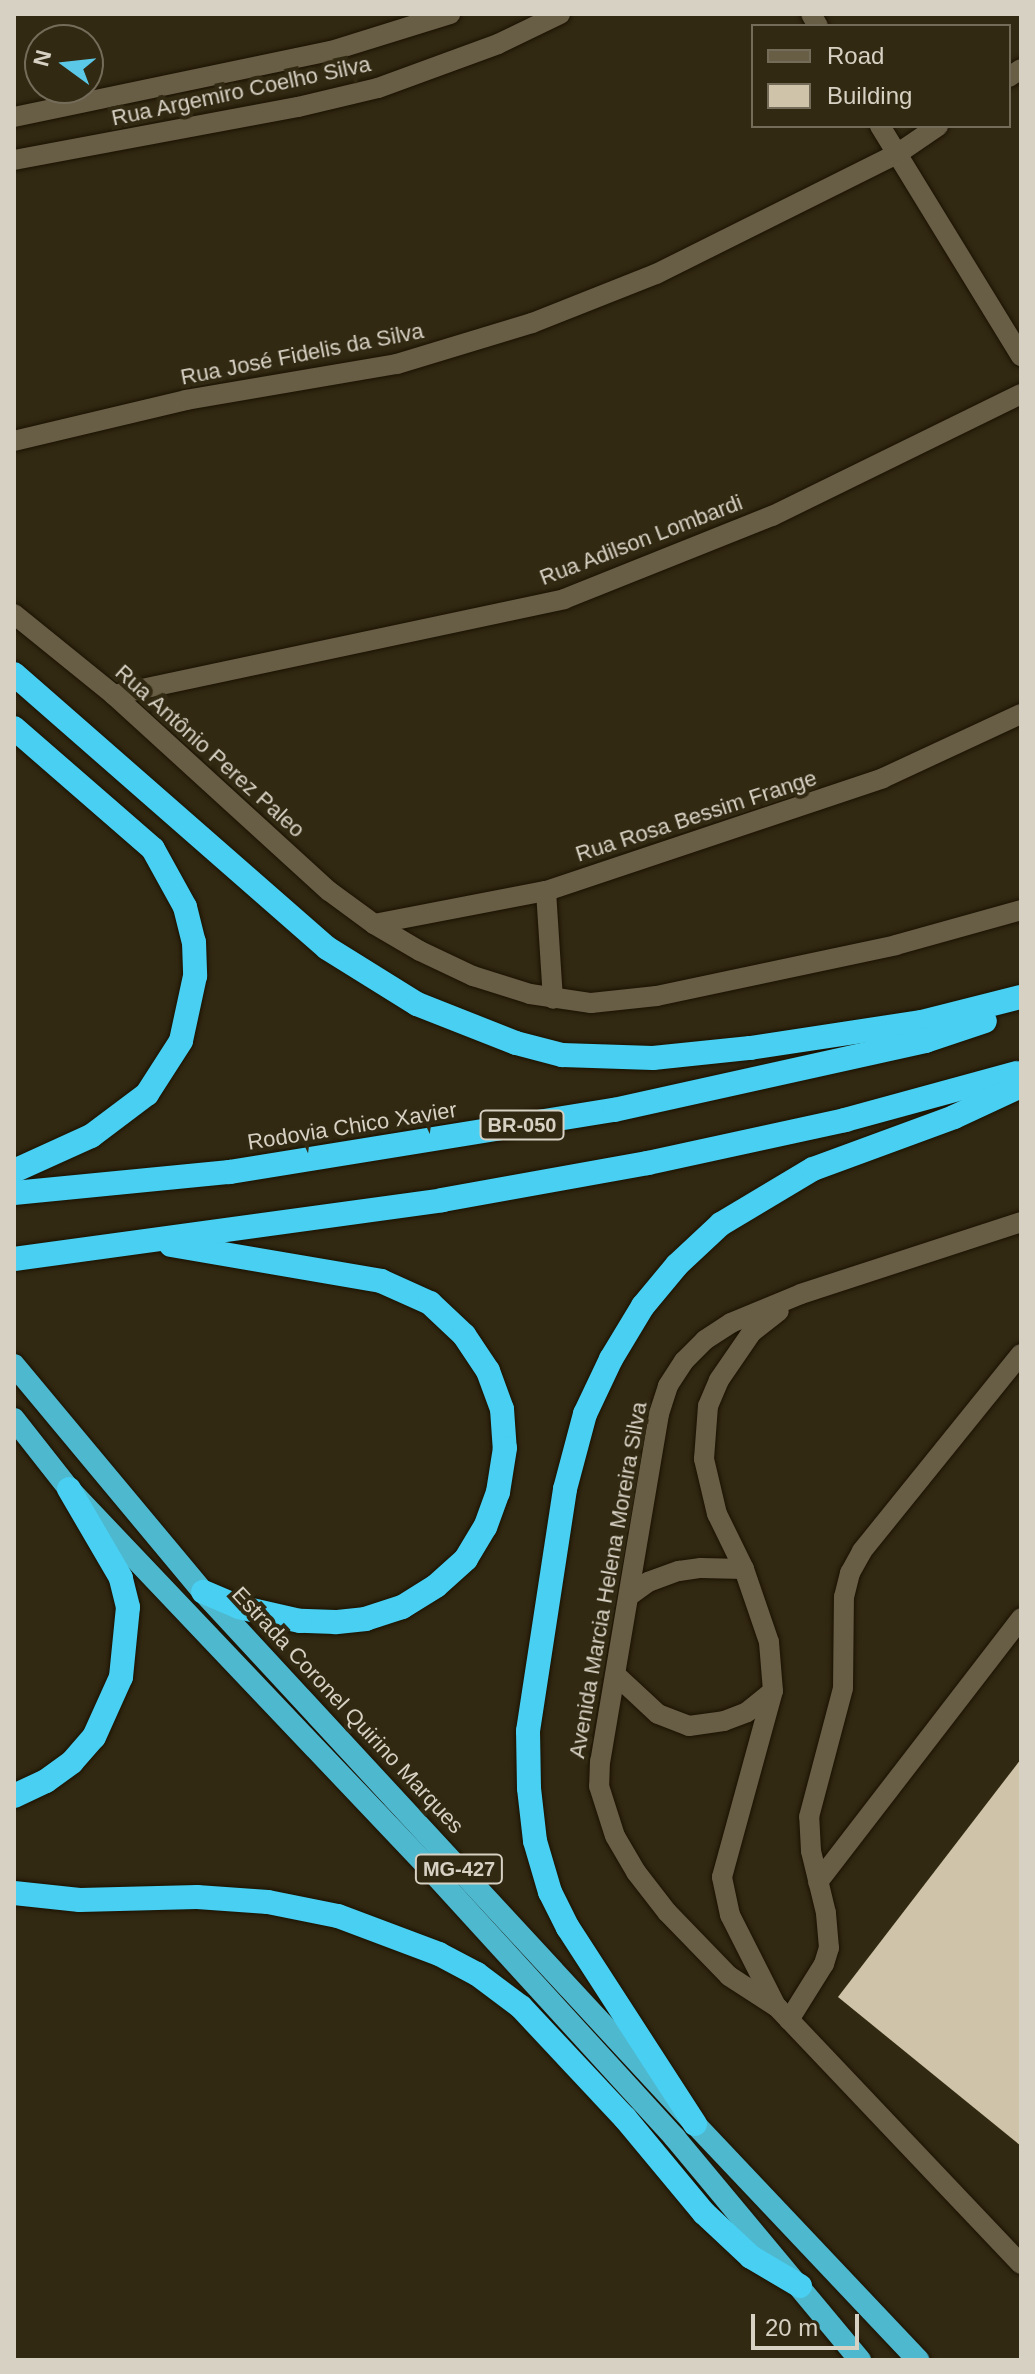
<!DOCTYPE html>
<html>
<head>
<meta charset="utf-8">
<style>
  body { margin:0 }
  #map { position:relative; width:1035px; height:2374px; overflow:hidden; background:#322912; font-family:Arial,sans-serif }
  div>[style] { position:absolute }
  .building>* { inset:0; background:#cfc4a9 }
  .roads { filter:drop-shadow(0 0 2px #1a1100) drop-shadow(0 0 2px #1a1100) }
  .service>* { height:20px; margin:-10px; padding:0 10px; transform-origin:10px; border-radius:10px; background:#685e46 }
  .minor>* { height:20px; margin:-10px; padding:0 10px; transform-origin:10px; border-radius:10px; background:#685e46 }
  .tertiary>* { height:20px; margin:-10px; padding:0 10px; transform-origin:10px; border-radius:10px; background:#685e46 }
  .trunk>* { height:22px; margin:-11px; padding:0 11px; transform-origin:11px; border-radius:11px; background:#4eb8cf }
  .motorway>* { height:24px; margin:-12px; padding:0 12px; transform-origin:12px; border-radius:12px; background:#48cff1 }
  span { translate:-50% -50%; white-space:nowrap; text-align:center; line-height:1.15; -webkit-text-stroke:8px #322912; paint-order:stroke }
  .shield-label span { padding:2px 6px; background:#322912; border:2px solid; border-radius:6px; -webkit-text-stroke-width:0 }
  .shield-label { font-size:20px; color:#d7d1c4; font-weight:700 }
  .street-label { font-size:22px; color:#d7d1c4 }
  .frame { position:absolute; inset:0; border:16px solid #d7d1c4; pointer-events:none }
  .legend { position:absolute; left:751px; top:24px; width:260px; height:104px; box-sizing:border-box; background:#322912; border:2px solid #746c59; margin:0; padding:10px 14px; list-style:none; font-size:24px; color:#d7d1c4 }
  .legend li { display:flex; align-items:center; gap:16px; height:40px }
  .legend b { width:40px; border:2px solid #746c59 }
  .north { position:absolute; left:24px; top:24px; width:80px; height:80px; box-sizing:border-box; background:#322912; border:2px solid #746c59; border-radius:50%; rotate:285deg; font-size:22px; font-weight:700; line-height:32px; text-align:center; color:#d7d1c4 }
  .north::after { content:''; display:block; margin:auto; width:28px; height:36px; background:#5ac8e6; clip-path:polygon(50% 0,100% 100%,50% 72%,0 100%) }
  .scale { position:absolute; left:751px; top:2314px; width:108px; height:36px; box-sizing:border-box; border:4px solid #d7d1c4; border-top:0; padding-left:10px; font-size:24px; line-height:28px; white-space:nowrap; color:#d7d1c4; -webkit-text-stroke:6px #322912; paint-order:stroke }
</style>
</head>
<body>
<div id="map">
  <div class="building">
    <i style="clip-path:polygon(1021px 1759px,1021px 2146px,838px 1997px)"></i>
  </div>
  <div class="roads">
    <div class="service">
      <i style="left:818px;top:1882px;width:333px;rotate:-52.4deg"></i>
      <i style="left:789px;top:2020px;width:66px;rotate:-58deg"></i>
      <i style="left:824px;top:1964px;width:17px;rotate:-73deg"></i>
      <i style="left:829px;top:1948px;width:35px;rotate:-95deg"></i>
      <i style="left:826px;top:1913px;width:64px;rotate:-103.6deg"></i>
      <i style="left:811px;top:1851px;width:34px;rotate:-93deg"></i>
      <i style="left:809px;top:1817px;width:133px;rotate:-75.2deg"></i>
      <i style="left:843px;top:1688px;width:91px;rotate:-89.4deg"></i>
      <i style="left:844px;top:1597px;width:25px;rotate:-76deg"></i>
      <i style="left:850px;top:1573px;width:25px;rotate:-61deg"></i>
      <i style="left:862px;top:1551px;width:253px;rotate:-51.1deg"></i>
    </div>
    <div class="minor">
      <i style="left:811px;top:14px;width:14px;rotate:60deg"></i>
      <i style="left:1009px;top:77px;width:14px;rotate:-34deg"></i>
      <i style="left:14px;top:117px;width:324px;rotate:-11.8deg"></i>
      <i style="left:331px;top:51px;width:125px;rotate:-17.3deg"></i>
      <i style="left:880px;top:126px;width:270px;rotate:58.5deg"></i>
      <i style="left:14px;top:160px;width:289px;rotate:-10.6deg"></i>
      <i style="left:298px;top:107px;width:82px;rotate:-13.4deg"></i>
      <i style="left:378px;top:88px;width:128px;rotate:-20.1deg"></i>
      <i style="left:498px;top:44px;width:69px;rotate:-25.8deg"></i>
      <i style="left:14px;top:441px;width:177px;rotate:-13.4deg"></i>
      <i style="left:186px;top:400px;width:214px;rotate:-9.7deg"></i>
      <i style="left:397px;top:364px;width:141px;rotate:-16.9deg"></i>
      <i style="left:532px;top:323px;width:133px;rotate:-21.6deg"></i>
      <i style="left:656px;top:274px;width:269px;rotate:-26.5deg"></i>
      <i style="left:897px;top:154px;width:50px;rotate:-34.3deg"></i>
      <i style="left:14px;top:614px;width:129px;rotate:39deg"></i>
      <i style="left:114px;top:695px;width:291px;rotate:42.4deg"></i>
      <i style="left:329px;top:891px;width:56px;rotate:36.3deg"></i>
      <i style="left:374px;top:924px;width:53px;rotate:30.4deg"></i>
      <i style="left:420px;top:951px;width:59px;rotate:25.3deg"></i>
      <i style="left:473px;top:976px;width:60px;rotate:17.5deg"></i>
      <i style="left:530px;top:994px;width:62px;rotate:8.4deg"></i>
      <i style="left:591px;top:1003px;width:66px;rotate:-6.1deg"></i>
      <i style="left:657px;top:996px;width:244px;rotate:-12deg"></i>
      <i style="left:896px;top:945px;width:130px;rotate:-15.6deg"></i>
      <i style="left:114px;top:695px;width:460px;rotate:-12deg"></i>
      <i style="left:564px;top:599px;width:224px;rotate:-21.8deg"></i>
      <i style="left:772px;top:516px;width:277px;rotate:-26.1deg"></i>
      <i style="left:546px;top:891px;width:108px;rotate:86.3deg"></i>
      <i style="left:374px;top:924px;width:175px;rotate:-10.9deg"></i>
      <i style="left:546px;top:891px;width:355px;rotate:-18.5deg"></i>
      <i style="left:883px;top:778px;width:152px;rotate:-24.9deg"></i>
    </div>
    <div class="tertiary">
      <i style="left:1021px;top:1222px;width:231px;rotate:161.9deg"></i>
      <i style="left:801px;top:1294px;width:76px;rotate:157.5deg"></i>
      <i style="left:731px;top:1323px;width:31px;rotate:147deg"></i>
      <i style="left:705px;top:1340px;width:30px;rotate:135deg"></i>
      <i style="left:684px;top:1361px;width:30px;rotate:123deg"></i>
      <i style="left:668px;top:1386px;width:29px;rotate:108deg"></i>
      <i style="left:659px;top:1414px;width:352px;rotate:99.6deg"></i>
      <i style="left:600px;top:1761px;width:25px;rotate:92deg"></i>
      <i style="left:599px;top:1786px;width:52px;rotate:72.3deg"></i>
      <i style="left:615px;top:1836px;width:42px;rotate:59.7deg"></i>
      <i style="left:636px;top:1872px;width:51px;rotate:52.2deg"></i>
      <i style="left:667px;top:1912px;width:89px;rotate:45.9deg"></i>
      <i style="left:729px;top:1976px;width:59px;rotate:33.1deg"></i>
      <i style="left:778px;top:2008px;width:353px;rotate:46.5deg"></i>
      <i style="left:629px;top:1596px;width:24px;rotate:-36deg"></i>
      <i style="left:648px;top:1582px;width:33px;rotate:-20deg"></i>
      <i style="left:679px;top:1571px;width:22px;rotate:-8deg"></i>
      <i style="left:701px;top:1568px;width:43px;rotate:1.3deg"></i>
      <i style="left:616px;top:1675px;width:57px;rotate:42.9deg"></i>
      <i style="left:658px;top:1714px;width:33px;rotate:21deg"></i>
      <i style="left:689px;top:1726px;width:35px;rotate:-8deg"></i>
      <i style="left:724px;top:1721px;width:25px;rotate:-21deg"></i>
      <i style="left:747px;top:1712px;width:33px;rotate:-39deg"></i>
      <i style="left:776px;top:2006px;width:102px;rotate:-116.8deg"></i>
      <i style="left:730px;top:1915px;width:39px;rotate:-102deg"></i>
      <i style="left:722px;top:1877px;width:193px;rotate:-74.7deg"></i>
      <i style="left:773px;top:1691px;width:49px;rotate:-94.7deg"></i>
      <i style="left:769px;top:1642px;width:77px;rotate:-108.9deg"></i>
      <i style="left:744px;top:1569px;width:61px;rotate:-116.1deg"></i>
      <i style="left:717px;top:1514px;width:57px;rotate:-103.3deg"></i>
      <i style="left:704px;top:1459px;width:53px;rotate:-85.7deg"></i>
      <i style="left:708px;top:1406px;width:28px;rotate:-67deg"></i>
      <i style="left:719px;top:1380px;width:58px;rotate:-55.5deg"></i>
      <i style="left:752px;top:1332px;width:34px;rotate:-38deg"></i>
    </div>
    <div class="trunk">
      <i style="left:14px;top:1365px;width:295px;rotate:50.2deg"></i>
      <i style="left:203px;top:1592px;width:725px;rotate:47.24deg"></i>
      <i style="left:695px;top:2124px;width:325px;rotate:46.6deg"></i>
      <i style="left:14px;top:1419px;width:89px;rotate:51.8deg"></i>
      <i style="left:69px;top:1489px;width:518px;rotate:46.48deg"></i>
      <i style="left:426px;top:1865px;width:369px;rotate:47.6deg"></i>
      <i style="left:675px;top:2138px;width:289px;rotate:50.2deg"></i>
    </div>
    <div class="motorway">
      <i style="left:14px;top:674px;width:416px;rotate:41.2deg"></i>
      <i style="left:327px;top:948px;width:106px;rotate:31.9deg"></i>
      <i style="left:417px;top:1004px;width:106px;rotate:21.5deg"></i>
      <i style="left:516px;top:1043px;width:48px;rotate:14.6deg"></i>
      <i style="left:562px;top:1055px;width:91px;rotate:1.9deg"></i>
      <i style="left:653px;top:1058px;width:98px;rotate:-5.9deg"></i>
      <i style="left:750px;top:1048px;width:174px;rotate:-8.6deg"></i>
      <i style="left:922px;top:1022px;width:102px;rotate:-14.2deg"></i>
      <i style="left:14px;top:728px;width:184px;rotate:41deg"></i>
      <i style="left:153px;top:849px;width:66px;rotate:61.1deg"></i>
      <i style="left:185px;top:907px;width:36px;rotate:76deg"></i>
      <i style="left:194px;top:942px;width:34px;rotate:88deg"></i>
      <i style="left:195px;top:976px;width:66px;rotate:102.2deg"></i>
      <i style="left:181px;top:1041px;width:63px;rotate:122.7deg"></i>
      <i style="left:147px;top:1094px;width:70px;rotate:143.1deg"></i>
      <i style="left:91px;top:1136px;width:85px;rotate:155.6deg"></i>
      <i style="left:14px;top:1193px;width:217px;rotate:-5.6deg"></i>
      <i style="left:230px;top:1172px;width:389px;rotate:-9.2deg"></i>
      <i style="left:614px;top:1110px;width:319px;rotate:-12.5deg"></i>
      <i style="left:925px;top:1041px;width:63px;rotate:-18.4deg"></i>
      <i style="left:171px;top:1245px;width:213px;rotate:9.7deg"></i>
      <i style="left:381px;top:1281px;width:54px;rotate:24.2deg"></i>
      <i style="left:430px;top:1303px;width:47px;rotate:43.3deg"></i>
      <i style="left:464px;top:1335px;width:43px;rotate:56.3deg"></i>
      <i style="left:488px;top:1371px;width:40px;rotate:69.8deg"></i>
      <i style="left:502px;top:1409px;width:39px;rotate:86deg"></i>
      <i style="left:505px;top:1448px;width:45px;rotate:99deg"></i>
      <i style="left:498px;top:1492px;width:37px;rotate:110deg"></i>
      <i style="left:485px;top:1527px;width:37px;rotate:121deg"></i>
      <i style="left:466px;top:1559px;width:40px;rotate:138deg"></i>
      <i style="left:436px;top:1586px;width:40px;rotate:148deg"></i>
      <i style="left:402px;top:1607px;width:38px;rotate:162deg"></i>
      <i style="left:366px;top:1619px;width:31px;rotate:174deg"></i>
      <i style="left:335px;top:1622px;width:35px;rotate:-178deg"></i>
      <i style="left:300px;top:1621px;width:63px;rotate:-167.1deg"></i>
      <i style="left:239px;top:1607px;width:39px;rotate:-157deg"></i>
      <i style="left:14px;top:1259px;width:432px;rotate:-7.8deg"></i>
      <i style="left:442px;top:1200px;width:209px;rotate:-10.2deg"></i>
      <i style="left:648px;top:1163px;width:202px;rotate:-12.3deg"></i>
      <i style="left:845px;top:1120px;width:178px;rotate:-15.3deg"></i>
      <i style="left:14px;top:1796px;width:35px;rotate:-25deg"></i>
      <i style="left:46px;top:1781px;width:32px;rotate:-36deg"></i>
      <i style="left:72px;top:1762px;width:33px;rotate:-49deg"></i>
      <i style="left:94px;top:1737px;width:66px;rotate:-65.8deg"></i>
      <i style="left:121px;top:1677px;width:70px;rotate:-84.3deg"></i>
      <i style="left:128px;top:1607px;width:30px;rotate:-104deg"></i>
      <i style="left:121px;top:1578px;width:103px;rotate:-120.3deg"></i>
      <i style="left:14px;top:1893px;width:66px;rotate:6.1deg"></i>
      <i style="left:80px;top:1900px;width:117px;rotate:-1.5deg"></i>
      <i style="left:197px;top:1897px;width:71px;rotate:4deg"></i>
      <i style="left:268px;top:1902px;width:71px;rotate:11.3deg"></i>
      <i style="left:338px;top:1916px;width:108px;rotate:20.6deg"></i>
      <i style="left:439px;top:1954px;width:43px;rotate:27.8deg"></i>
      <i style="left:477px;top:1974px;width:55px;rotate:36.9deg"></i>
      <i style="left:521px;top:2007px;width:152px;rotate:46.9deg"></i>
      <i style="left:625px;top:2118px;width:124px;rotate:50.3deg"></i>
      <i style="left:704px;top:2213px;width:64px;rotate:43.1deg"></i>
      <i style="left:751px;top:2257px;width:57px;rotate:30.6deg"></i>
      <i style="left:695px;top:2124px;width:234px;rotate:-122.9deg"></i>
      <i style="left:568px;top:1928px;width:40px;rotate:-116.6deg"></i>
      <i style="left:550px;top:1892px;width:53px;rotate:-106.4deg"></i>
      <i style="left:535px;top:1841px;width:53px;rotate:-96.5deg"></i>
      <i style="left:529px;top:1788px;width:57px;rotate:-91deg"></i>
      <i style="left:528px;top:1731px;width:245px;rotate:-81.3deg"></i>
      <i style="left:565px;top:1489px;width:78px;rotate:-75.1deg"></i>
      <i style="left:585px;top:1414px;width:61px;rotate:-64.7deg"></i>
      <i style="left:611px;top:1359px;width:62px;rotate:-58.9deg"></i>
      <i style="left:643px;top:1306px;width:53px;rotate:-50.3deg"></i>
      <i style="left:677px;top:1265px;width:60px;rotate:-43deg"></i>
      <i style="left:721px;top:1224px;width:107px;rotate:-30.9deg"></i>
      <i style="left:813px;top:1169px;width:150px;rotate:-20.2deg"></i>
      <i style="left:954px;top:1117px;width:74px;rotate:-24.8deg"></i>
    </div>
  </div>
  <div class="shield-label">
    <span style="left:522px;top:1125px">BR-050</span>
    <span style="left:459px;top:1869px">MG-427</span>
  </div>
  <div class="street-label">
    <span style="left:241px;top:91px;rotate:-12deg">Rua Argemiro Coelho Silva</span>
    <span style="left:302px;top:354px;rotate:-11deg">Rua José Fidelis da Silva</span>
    <span style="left:641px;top:540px;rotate:-21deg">Rua Adilson Lombardi</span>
    <span style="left:210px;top:751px;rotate:42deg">Rua Antônio Perez Paleo</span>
    <span style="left:696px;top:816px;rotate:-18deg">Rua Rosa Bessim Frange</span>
    <span style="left:352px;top:1126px;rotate:-9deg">Rodovia Chico Xavier</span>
    <span style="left:608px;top:1580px;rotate:-80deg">Avenida Marcia Helena Moreira Silva</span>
    <span style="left:348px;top:1710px;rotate:47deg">Estrada Coronel Quirino Marques</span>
  </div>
  <div class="frame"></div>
  <ul class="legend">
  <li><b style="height:10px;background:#685e46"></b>Road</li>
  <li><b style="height:22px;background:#cfc4a9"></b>Building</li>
  </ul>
  <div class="north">N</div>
  <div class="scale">20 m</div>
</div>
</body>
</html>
